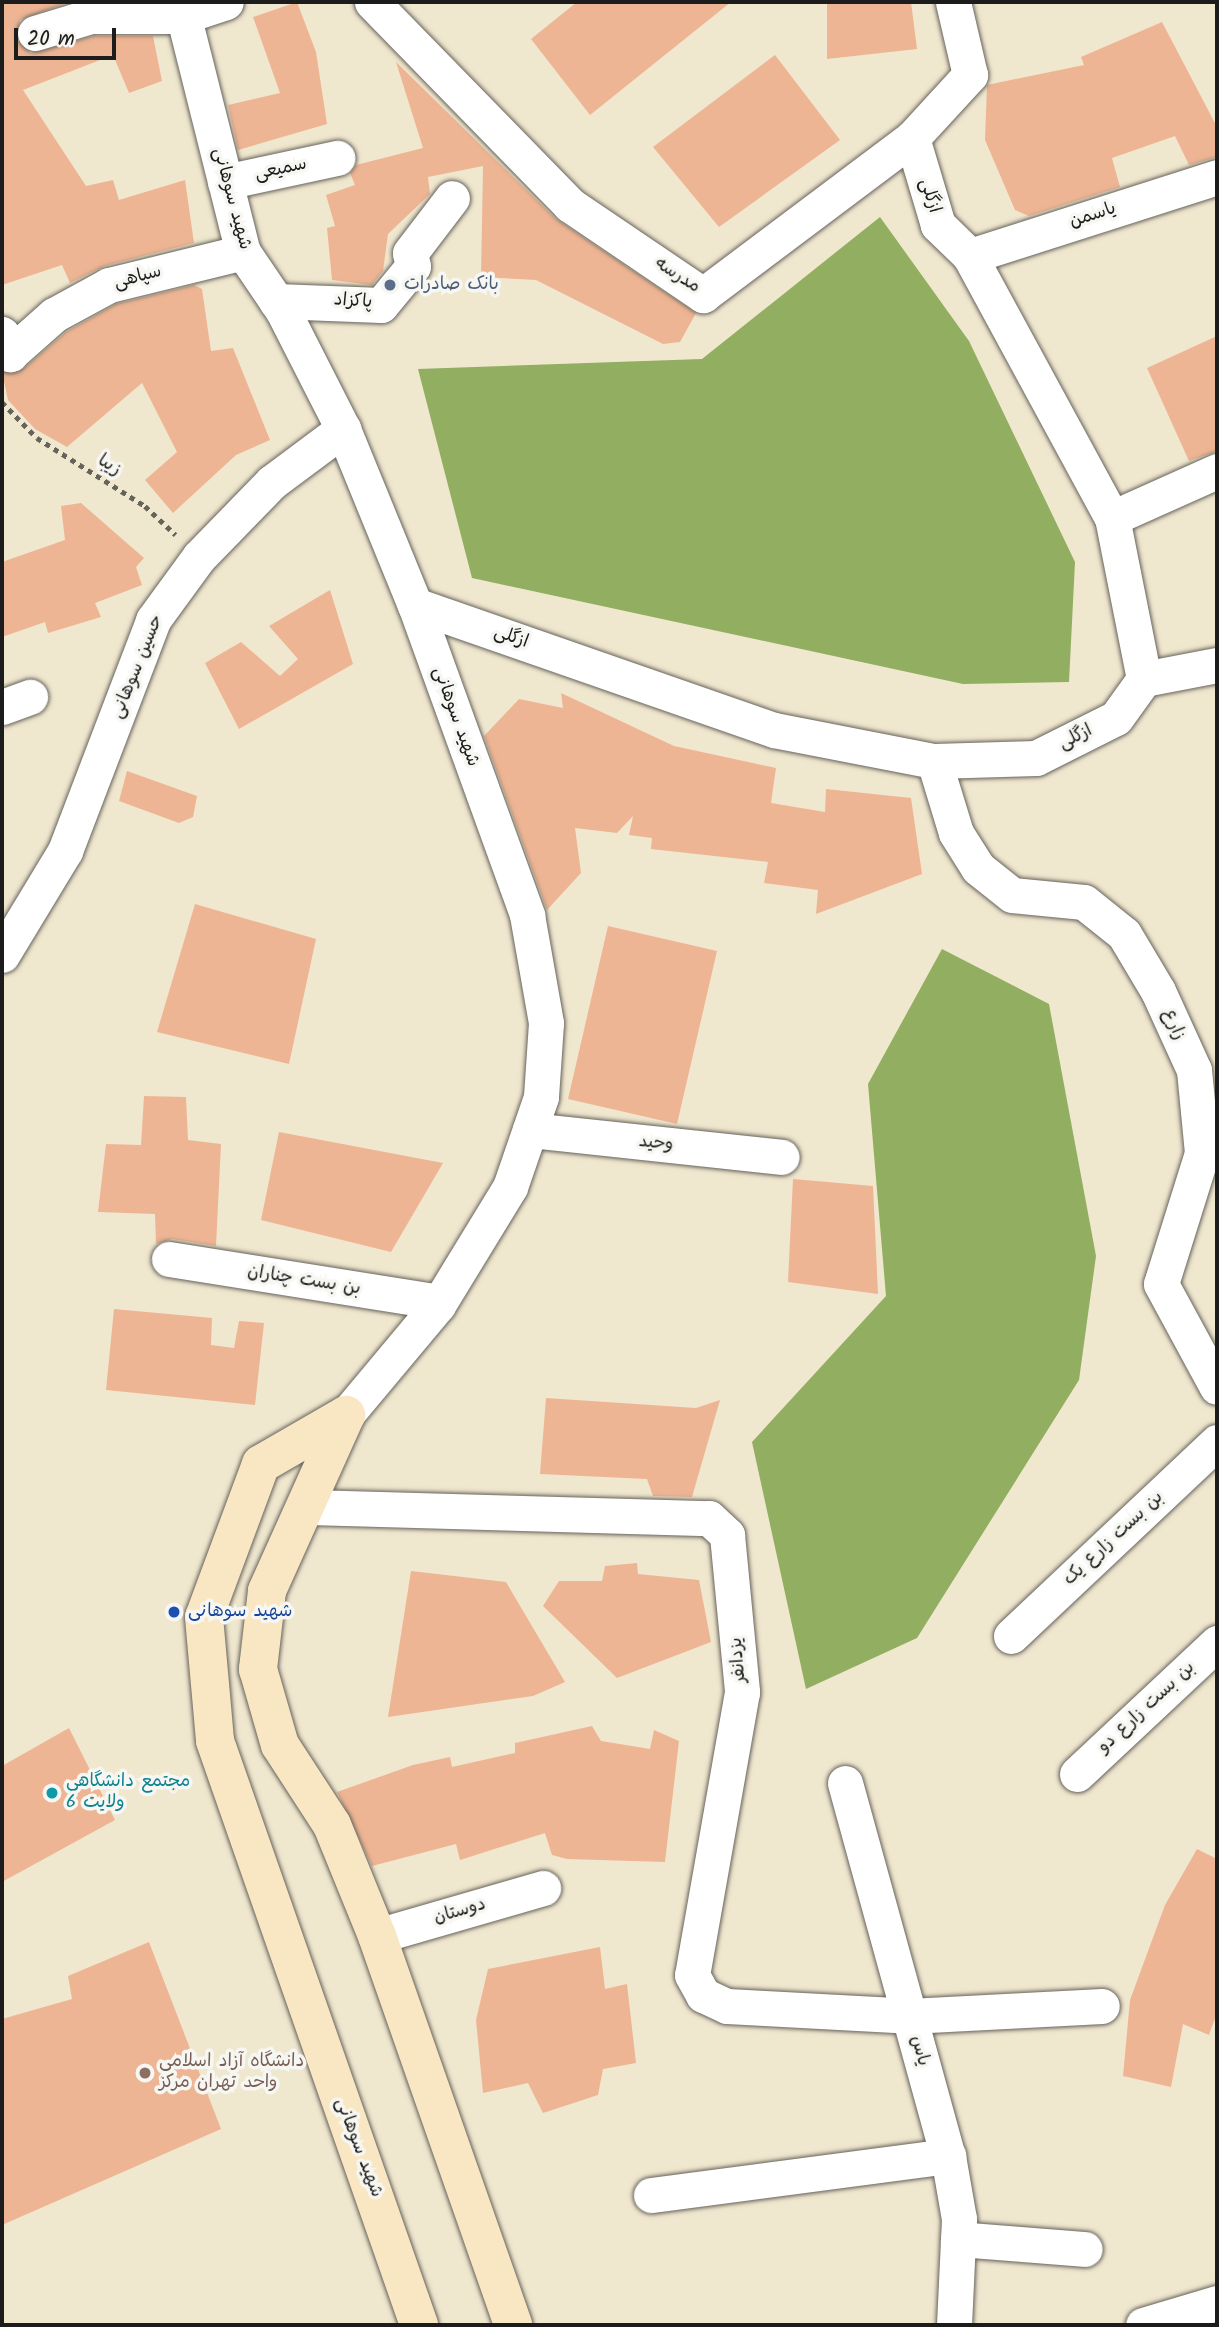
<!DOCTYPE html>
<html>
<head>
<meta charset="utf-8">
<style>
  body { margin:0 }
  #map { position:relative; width:1219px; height:2327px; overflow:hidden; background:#f0e7cf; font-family:Kalam,"Playpen Sans Arabic",sans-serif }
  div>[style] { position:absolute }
  .forest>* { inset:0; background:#92ae60 }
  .building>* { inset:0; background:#eeb594 }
  .path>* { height:4.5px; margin-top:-2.25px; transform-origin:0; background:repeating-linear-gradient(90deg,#66635b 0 5px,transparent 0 10px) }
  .roads { filter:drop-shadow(0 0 2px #66635b) drop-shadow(0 0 2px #66635b) }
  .minor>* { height:35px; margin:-17.5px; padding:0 17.5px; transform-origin:17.5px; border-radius:17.5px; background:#fff }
  .secondary>* { height:38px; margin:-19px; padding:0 19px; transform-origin:19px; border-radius:19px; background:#f9e7c3 }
  .dots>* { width:19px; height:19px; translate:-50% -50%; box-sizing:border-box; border:4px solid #f6f6f2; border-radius:50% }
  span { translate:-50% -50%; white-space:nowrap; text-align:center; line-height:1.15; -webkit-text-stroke:7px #f6f6f2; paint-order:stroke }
  .street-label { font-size:18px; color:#1c1c1c }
  .service-label { font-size:18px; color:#4e5e75 }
  .left { translate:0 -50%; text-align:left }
  .transit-label { font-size:18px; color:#164399 }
  .culture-label { font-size:18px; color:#0d838f }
  .education-label { font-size:18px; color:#785e54 }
  .frame { position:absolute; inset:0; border:4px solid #1c1c1c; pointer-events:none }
  .scale { position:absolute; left:14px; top:28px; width:102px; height:32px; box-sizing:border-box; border:4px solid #1c1c1c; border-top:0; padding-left:9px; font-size:21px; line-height:24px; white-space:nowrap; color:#1c1c1c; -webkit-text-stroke:5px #f6f6f2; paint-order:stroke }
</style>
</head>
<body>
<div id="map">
  <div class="forest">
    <i style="clip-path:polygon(880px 217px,969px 341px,1075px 562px,1069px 682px,963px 684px,472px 578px,418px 369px,702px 359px)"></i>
    <i style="clip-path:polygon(942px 949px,1049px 1004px,1096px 1256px,1079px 1380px,917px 1638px,806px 1689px,752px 1442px,886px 1296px,868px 1084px)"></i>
  </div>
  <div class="building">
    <i style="clip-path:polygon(2px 2px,69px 2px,20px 20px,16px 39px,31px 53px,94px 36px,153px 36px,162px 81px,129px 93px,113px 55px,23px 90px,86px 186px,113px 180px,119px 200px,185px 180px,194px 243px,104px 266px,70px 283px,62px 265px,2px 285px)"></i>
    <i style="clip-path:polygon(297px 2px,316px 52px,327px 124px,238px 150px,228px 105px,280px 93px,253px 17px)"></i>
    <i style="clip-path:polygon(577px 2px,731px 2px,590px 115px,531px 39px)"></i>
    <i style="clip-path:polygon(827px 2px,911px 2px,917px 49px,827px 59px)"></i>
    <i style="clip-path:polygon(1162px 22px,1217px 127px,1217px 157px,1189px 165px,1175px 136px,1112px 158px,1120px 187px,1029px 216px,1015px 210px,985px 140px,987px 85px,1084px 65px,1081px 57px)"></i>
    <i style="clip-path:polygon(775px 55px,840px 140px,719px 227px,653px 147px)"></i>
    <i style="clip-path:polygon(396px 62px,556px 219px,696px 313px,680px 342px,663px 344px,536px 280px,481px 277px,483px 166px,428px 177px,430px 194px,388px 234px,383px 271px,372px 285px,332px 280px,327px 228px,335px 226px,326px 195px,355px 185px,350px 173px,356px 165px,423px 148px)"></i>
    <i style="clip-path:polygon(194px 285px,202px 289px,211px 351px,233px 348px,270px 440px,236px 455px,173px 513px,145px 480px,177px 452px,142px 383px,67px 447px,35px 429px,8px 400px,2px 372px,23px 369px,66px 332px,116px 304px)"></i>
    <i style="clip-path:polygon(1217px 336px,1217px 451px,1189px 461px,1147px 368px)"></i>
    <i style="clip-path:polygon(81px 503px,144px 558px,136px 567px,142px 585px,95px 603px,101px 617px,48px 633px,45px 622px,2px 637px,2px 562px,65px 540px,61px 506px)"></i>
    <i style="clip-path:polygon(330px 590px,353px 664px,239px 729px,205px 663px,241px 642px,280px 676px,298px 659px,269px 626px)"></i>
    <i style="clip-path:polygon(561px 693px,674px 746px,776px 768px,771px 803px,825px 812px,826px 789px,911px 798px,922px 874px,816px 914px,818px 890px,764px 883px,768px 862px,651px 849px,652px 838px,629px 835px,633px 816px,617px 833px,575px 828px,581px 873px,547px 910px,484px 736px,519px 699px,563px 708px)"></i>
    <i style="clip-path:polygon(127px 771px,197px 796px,193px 817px,179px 823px,119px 801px)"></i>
    <i style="clip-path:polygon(195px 904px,316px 939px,289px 1064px,157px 1032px)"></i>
    <i style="clip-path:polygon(608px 926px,717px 951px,677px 1124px,568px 1099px)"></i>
    <i style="clip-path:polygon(144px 1096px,186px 1097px,188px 1140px,221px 1144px,216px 1246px,172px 1239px,156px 1244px,155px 1214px,98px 1212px,106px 1144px,141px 1145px)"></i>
    <i style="clip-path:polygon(279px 1132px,443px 1163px,391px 1252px,261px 1220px)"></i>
    <i style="clip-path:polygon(793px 1179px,873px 1186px,878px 1294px,788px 1282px)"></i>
    <i style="clip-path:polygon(114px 1309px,212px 1318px,211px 1345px,234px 1348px,239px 1321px,264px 1323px,255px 1405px,106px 1390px)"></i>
    <i style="clip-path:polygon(546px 1398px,696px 1408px,720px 1400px,692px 1497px,653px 1496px,647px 1479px,540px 1474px)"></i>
    <i style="clip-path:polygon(637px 1563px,638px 1574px,699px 1580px,711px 1642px,617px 1678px,543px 1606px,559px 1581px,602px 1581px,605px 1566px)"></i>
    <i style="clip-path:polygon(411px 1571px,506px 1582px,565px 1682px,533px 1696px,388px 1717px)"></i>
    <i style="clip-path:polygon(592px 1726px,601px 1741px,650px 1749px,654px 1730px,679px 1741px,665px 1862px,567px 1859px,552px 1855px,545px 1833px,460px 1860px,456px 1844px,372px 1866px,337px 1792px,413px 1765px,450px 1757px,452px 1767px,515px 1753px,515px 1743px)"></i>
    <i style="clip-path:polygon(69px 1728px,115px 1820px,2px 1882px,2px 1766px)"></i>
    <i style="clip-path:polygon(1197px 1849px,1217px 1859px,1217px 2013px,1209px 2035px,1183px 2024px,1171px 2087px,1123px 2076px,1130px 2000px,1165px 1905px)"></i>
    <i style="clip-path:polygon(149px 1942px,221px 2129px,2px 2225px,2px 2019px,72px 1999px,68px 1976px)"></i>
    <i style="clip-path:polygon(600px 1947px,605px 1989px,627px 1984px,636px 2063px,603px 2069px,598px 2095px,543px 2113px,528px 2083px,483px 2093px,476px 2020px,488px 1969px)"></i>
  </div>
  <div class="path">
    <i style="left:2px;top:402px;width:50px;rotate:45.8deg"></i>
    <i style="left:37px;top:438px;width:128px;rotate:32.2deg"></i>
    <i style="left:145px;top:506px;width:42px;rotate:43.1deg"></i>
  </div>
  <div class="roads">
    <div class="minor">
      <i style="left:180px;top:2px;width:258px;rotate:75.9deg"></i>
      <i style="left:243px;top:252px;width:71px;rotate:55.9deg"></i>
      <i style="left:283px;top:311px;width:132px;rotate:63deg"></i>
      <i style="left:343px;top:429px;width:190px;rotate:67.8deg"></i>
      <i style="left:415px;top:605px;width:330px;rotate:70.1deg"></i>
      <i style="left:527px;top:915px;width:110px;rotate:80deg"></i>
      <i style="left:546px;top:1023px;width:74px;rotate:93.9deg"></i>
      <i style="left:541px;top:1097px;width:95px;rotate:109deg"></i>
      <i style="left:510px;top:1187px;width:138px;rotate:121.4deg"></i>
      <i style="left:438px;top:1305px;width:143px;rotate:129.9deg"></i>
      <i style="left:372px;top:2px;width:284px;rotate:45.7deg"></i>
      <i style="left:570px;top:205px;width:161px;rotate:34.1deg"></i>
      <i style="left:703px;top:295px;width:261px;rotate:-36.9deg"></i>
      <i style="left:912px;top:138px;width:86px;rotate:-47.4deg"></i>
      <i style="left:970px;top:75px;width:75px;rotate:-103.1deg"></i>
      <i style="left:35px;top:33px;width:59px;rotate:-16.9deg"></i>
      <i style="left:91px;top:16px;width:93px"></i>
      <i style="left:184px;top:16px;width:44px;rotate:-18.4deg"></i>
      <i style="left:225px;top:182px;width:115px;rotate:-12.1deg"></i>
      <i style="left:970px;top:256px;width:259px;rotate:-17.7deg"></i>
      <i style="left:276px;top:301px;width:105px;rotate:2.2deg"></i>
      <i style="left:381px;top:305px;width:50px;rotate:-50.6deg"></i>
      <i style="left:413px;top:266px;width:13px;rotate:-103deg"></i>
      <i style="left:410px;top:253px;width:69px;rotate:-52.6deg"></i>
      <i style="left:2px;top:334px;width:22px;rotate:68deg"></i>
      <i style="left:10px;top:354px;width:59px;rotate:-41.6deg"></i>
      <i style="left:54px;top:315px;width:63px;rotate:-28.6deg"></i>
      <i style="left:109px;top:285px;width:138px;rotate:-13.8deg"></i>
      <i style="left:1112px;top:518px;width:115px;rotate:-24.1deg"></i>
      <i style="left:415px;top:605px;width:380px;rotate:19.2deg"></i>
      <i style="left:774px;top:730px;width:163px;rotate:11deg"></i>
      <i style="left:934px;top:761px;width:102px;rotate:-1.7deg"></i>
      <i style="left:1036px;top:758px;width:89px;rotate:-26.6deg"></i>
      <i style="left:1116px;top:718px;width:48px;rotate:-54.3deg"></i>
      <i style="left:1144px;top:679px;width:164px;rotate:-101.2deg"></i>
      <i style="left:1112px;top:518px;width:298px;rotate:-118.5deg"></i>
      <i style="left:970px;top:256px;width:45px;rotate:-135.9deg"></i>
      <i style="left:938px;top:225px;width:91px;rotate:-106.6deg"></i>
      <i style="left:1144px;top:679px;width:74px;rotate:-10.9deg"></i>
      <i style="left:2px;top:707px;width:30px;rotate:-20deg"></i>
      <i style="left:934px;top:761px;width:75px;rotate:73deg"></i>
      <i style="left:956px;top:833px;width:41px;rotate:57.8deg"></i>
      <i style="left:978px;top:868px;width:43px;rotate:38.5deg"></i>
      <i style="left:1012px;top:895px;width:72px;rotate:5.6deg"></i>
      <i style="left:1084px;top:902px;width:51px;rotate:38.7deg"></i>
      <i style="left:1124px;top:934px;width:66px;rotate:59.2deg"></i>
      <i style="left:1158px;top:991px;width:87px;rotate:65.5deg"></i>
      <i style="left:1194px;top:1070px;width:83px;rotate:84.5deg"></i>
      <i style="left:1202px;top:1153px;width:137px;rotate:107.4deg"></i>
      <i style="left:1161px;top:1284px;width:117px;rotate:61.5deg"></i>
      <i style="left:2px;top:955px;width:122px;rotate:-58.8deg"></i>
      <i style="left:65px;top:851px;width:247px;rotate:-69.1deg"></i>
      <i style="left:153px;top:620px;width:78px;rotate:-53.9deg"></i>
      <i style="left:199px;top:557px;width:105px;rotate:-45.8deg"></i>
      <i style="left:272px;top:482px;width:89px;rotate:-36.7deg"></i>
      <i style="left:530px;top:1130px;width:253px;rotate:6.1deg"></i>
      <i style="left:169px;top:1259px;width:273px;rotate:9deg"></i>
      <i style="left:309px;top:1507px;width:400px;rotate:1.6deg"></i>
      <i style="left:709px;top:1518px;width:25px;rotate:43deg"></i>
      <i style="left:727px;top:1535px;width:158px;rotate:84.5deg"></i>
      <i style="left:742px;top:1692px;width:287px;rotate:100deg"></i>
      <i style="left:692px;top:1975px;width:23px;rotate:61deg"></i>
      <i style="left:703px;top:1995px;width:26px;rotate:25deg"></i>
      <i style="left:727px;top:2006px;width:182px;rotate:3.1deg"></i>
      <i style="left:909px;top:2016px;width:193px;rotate:-3deg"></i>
      <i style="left:1011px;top:1636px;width:283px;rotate:-43.3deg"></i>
      <i style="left:1077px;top:1774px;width:192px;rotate:-43.1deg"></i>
      <i style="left:845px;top:1783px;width:387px;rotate:74.6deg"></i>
      <i style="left:948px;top:2156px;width:64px;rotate:80.1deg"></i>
      <i style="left:959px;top:2219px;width:106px;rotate:92.7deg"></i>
      <i style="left:377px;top:1936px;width:173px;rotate:-16.1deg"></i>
      <i style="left:651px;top:2195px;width:300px;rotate:-7.5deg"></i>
      <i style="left:958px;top:2239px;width:127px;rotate:4.5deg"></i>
      <i style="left:1143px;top:2325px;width:77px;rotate:-16.6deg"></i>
    </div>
    <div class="secondary">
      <i style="left:346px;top:1415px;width:98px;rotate:150deg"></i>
      <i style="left:261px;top:1464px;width:163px;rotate:110.4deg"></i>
      <i style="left:204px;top:1617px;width:124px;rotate:84.9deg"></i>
      <i style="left:215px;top:1741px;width:619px;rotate:70.74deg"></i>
      <i style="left:346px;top:1415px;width:193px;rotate:114.2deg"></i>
      <i style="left:267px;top:1591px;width:79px;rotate:96.6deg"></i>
      <i style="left:258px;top:1669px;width:79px;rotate:73.9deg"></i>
      <i style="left:280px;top:1745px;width:95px;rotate:57deg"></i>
      <i style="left:332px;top:1825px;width:120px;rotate:67.9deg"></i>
      <i style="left:377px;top:1936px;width:412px;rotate:70.7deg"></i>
    </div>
  </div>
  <div class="dots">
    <i style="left:390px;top:285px;background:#5c6f8a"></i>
    <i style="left:174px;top:1612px;background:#1a4fb4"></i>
    <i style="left:52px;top:1793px;background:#0f9aa8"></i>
    <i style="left:145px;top:2073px;background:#8d6e63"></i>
  </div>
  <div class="street-label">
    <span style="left:281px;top:170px;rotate:-12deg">سمیعی</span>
    <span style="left:929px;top:196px;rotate:73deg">ازگلی</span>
    <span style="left:231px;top:199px;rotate:75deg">شهید سوهانی</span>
    <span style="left:1093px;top:216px;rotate:-18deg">یاسمن</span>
    <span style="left:677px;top:276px;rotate:33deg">مدرسه</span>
    <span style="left:138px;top:278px;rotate:-15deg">سپاهی</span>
    <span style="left:353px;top:302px;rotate:4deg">پاکزاد</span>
    <span style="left:109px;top:466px;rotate:32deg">زیبا</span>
    <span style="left:511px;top:638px;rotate:19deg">ازگلی</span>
    <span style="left:138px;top:667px;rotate:-68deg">حسین سوهانی</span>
    <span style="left:455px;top:717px;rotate:70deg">شهید سوهانی</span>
    <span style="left:1076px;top:738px;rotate:-27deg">ازگلی</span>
    <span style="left:1173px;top:1025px;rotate:66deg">زارع</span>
    <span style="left:656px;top:1144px;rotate:6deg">وحید</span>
    <span style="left:304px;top:1281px;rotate:9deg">بن بست چناران</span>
    <span style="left:1114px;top:1539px;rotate:-43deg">بن بست زارع یک</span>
    <span style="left:739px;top:1660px;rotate:-95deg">یزدانفر</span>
    <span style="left:1147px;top:1708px;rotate:-43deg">بن بست زارع دو</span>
    <span style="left:460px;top:1912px;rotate:-16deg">دوستان</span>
    <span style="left:919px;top:2051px;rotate:75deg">یاس</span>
    <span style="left:358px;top:2148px;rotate:69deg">شهید سوهانی</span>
  </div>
  <div class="service-label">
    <span class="left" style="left:404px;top:285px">بانک صادرات</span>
  </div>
  <div class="transit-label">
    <span class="left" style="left:188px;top:1612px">شهید سوهانی</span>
  </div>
  <div class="culture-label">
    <span class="left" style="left:66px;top:1793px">مجتمع دانشگاهی<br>ولایت 6</span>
  </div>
  <div class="education-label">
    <span class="left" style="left:159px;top:2073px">دانشگاه آزاد اسلامی<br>واحد تهران مرکز</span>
  </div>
  <div class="frame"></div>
  <div class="scale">20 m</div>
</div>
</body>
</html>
